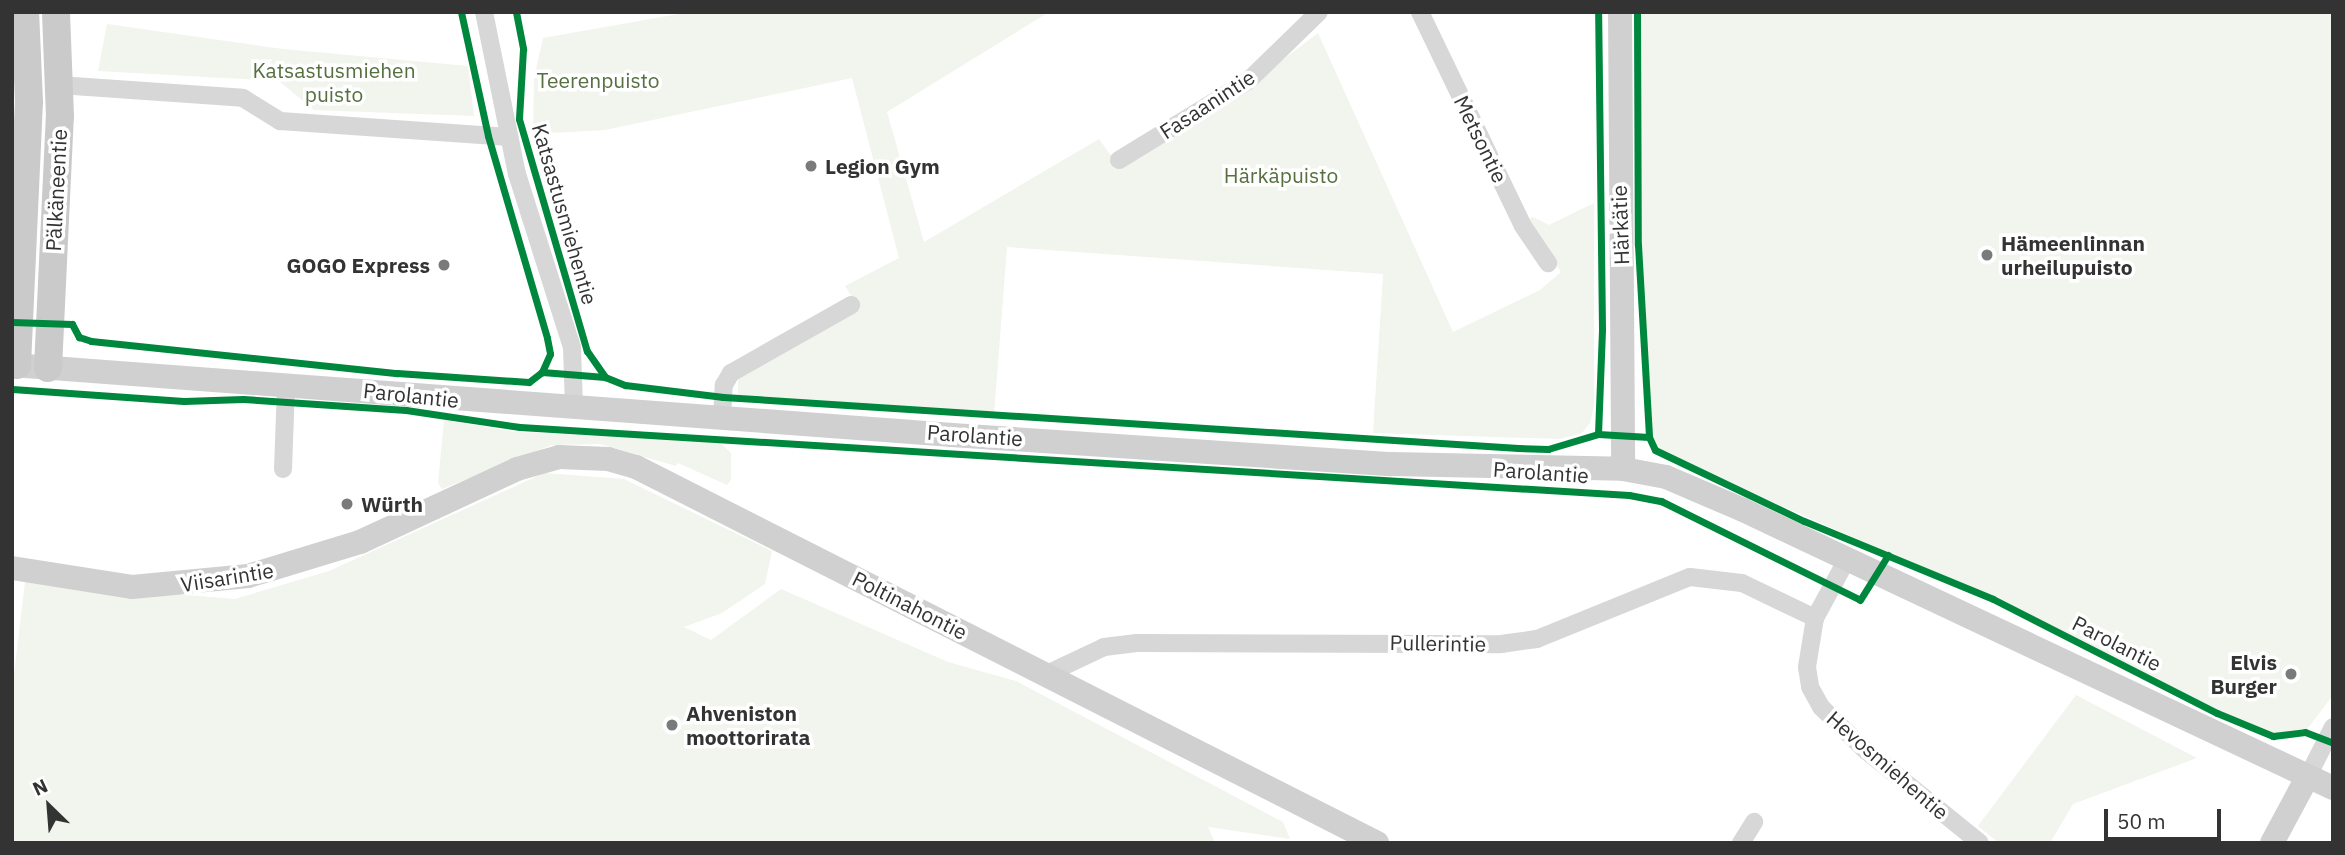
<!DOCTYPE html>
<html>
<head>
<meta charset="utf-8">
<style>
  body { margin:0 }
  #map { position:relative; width:2345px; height:855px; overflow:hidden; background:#fff; font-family:"IBM Plex Sans",sans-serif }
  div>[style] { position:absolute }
  .green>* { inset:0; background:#f1f5ed }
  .street>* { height:18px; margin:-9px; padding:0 9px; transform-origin:9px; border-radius:9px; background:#d7d7d7 }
  .secondary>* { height:24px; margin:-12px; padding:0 12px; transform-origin:12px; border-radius:12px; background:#d0d0d0 }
  .primary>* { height:28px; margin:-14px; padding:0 14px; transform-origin:14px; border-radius:14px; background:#cacaca }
  .cycleway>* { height:7px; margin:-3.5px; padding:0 3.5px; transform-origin:3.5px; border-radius:3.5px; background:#00873e }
  .dots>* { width:19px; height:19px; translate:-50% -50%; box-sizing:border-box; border:4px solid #fff; border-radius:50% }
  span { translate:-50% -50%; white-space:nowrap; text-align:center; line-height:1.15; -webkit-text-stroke:7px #fff; paint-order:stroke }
  .park-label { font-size:21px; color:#56703f }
  .street-label { font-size:21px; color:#333 }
  .poi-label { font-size:21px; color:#333; font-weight:700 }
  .left { translate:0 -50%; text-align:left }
  .right { translate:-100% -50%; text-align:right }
  .frame { position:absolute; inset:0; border:14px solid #333; pointer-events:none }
  .north { position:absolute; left:14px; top:771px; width:70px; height:70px; -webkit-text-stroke:5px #fff; paint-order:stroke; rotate:335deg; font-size:19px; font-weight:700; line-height:28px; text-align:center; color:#333 }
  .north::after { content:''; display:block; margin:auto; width:24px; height:32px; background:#333; clip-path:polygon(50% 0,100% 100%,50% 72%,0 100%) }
  .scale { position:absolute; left:2104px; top:809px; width:117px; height:32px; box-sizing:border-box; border:4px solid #333; border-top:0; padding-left:9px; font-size:21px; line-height:24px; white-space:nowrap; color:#333; -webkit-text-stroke:5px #fff; paint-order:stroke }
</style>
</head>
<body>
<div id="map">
  <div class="green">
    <i style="clip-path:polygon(690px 12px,1049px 12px,887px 112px,924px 242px,1099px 139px,1117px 164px,1256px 80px,1318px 33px,1453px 332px,1540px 290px,1561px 272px,1527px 220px,1533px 217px,1549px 225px,1594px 203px,1594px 405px,1590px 423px,1582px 433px,1560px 439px,1373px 433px,1383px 274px,1007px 247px,994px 415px,738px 398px,738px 378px,860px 309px,845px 286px,899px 258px,852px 78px,605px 130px,533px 134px,534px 78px,543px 38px)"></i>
    <i style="clip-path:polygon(1637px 12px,2333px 12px,2333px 695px,2305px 732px,2273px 736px,2217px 713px,1993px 599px,1655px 450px,1649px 437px,1635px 133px)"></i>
    <i style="clip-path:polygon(107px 24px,283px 49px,468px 66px,474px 116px,314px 110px,279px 81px,98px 71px)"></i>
    <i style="clip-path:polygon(444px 420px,516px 432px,718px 441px,731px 453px,731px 480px,727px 485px,678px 463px,676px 466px,600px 444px,552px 445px,442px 489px,438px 483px)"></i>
    <i style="clip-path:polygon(544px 473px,624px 479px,772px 551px,765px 584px,722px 613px,684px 627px,711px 640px,781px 589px,948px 662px,1016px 681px,1283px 822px,1290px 839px,1208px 827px,1215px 843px,12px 843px,12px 691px,25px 582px,235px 599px,329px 571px)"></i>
    <i style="clip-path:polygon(2076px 695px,2197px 758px,2073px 804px,2050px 843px,1999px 843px,1978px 826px)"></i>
  </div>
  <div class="street">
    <i style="left:484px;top:12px;width:165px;rotate:78.5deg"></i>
    <i style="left:517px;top:174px;width:182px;rotate:72.4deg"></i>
    <i style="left:572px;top:347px;width:60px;rotate:88.1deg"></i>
    <i style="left:1420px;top:12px;width:237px;rotate:64.3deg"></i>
    <i style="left:1523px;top:226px;width:45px;rotate:56deg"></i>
    <i style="left:59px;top:85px;width:184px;rotate:4deg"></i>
    <i style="left:243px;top:98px;width:44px;rotate:31.9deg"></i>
    <i style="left:280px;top:121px;width:230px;rotate:4deg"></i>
    <i style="left:1119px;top:160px;width:151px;rotate:-31.5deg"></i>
    <i style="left:1248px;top:81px;width:99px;rotate:-44.2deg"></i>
    <i style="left:722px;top:418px;width:33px;rotate:-87deg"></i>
    <i style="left:724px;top:385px;width:14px;rotate:-60deg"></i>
    <i style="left:731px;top:373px;width:138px;rotate:-29.5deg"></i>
    <i style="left:283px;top:469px;width:83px;rotate:-87.9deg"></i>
    <i style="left:1846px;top:561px;width:65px;rotate:118.5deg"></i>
    <i style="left:1815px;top:618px;width:50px;rotate:99.3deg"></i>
    <i style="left:1807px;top:667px;width:20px;rotate:81deg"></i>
    <i style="left:1810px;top:687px;width:23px;rotate:61deg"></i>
    <i style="left:1821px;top:707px;width:60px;rotate:44.3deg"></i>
    <i style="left:1864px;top:749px;width:149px;rotate:39deg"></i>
    <i style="left:1047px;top:674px;width:63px;rotate:-25.3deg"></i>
    <i style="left:1104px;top:647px;width:33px;rotate:-7deg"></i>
    <i style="left:1137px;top:643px;width:364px;rotate:0.2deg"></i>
    <i style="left:1501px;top:644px;width:36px;rotate:-8deg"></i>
    <i style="left:1537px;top:639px;width:165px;rotate:-22.1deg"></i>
    <i style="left:1690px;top:577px;width:52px;rotate:6.6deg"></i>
    <i style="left:1742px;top:583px;width:81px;rotate:25.6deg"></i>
    <i style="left:2308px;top:776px;width:55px;rotate:-63deg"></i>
    <i style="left:1741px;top:843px;width:25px;rotate:-58deg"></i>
  </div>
  <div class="secondary">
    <i style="left:1620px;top:12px;width:457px;rotate:89.6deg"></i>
    <i style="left:12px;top:365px;width:943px;rotate:4.26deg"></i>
    <i style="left:952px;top:435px;width:440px;rotate:3.8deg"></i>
    <i style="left:1391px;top:464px;width:232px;rotate:1.2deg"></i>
    <i style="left:1623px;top:469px;width:44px;rotate:10.5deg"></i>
    <i style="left:1666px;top:477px;width:84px;rotate:23.2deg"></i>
    <i style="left:1743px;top:510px;width:652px;rotate:25.23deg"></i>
    <i style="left:12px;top:568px;width:121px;rotate:9deg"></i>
    <i style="left:132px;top:587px;width:117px;rotate:-5.4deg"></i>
    <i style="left:248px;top:576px;width:117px;rotate:-16.9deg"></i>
    <i style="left:360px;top:542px;width:173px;rotate:-24.9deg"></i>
    <i style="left:517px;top:469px;width:44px;rotate:-15.9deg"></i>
    <i style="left:559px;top:457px;width:49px;rotate:2.3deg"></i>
    <i style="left:608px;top:459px;width:29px;rotate:16deg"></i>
    <i style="left:636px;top:467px;width:831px;rotate:26.9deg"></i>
    <i style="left:2272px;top:843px;width:76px;rotate:-61.8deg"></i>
  </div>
  <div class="primary">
    <i style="left:17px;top:365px;width:263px;rotate:-87.4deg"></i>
    <i style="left:29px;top:102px;width:90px;rotate:-92.5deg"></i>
    <i style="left:48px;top:368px;width:251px;rotate:-87.3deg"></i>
    <i style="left:60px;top:117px;width:105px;rotate:-92.2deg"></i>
  </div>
  <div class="cycleway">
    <i style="left:461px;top:12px;width:127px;rotate:77.7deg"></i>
    <i style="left:488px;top:136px;width:210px;rotate:73.7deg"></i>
    <i style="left:547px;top:338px;width:16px;rotate:79deg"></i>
    <i style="left:550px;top:354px;width:20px;rotate:114deg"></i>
    <i style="left:516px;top:12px;width:38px;rotate:79deg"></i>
    <i style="left:523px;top:49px;width:70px;rotate:93.3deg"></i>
    <i style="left:519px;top:119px;width:242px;rotate:73.7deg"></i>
    <i style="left:587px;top:351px;width:32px;rotate:55deg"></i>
    <i style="left:1637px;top:12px;width:233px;rotate:89.8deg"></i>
    <i style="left:1638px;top:245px;width:192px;rotate:86.7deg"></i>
    <i style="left:1649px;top:437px;width:14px;rotate:65deg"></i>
    <i style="left:1655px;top:450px;width:165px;rotate:25.5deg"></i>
    <i style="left:1804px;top:521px;width:204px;rotate:22.4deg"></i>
    <i style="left:1993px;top:599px;width:251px;rotate:27deg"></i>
    <i style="left:2217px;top:713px;width:61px;rotate:22.3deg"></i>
    <i style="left:2273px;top:736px;width:32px;rotate:-7deg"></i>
    <i style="left:2305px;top:732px;width:30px;rotate:21deg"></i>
    <i style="left:12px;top:322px;width:60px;rotate:1.9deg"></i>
    <i style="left:72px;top:324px;width:15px;rotate:62deg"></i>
    <i style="left:79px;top:337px;width:13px;rotate:18deg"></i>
    <i style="left:91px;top:341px;width:308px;rotate:6deg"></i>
    <i style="left:397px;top:373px;width:132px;rotate:3.9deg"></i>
    <i style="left:529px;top:382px;width:16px;rotate:-38deg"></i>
    <i style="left:542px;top:372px;width:63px;rotate:4.5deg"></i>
    <i style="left:605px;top:377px;width:22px;rotate:22deg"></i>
    <i style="left:625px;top:385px;width:99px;rotate:7deg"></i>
    <i style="left:723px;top:397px;width:797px;rotate:3.67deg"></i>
    <i style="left:1518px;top:448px;width:30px;rotate:2deg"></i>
    <i style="left:1548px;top:449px;width:52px;rotate:-16.7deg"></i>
    <i style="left:1598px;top:434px;width:51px;rotate:3.4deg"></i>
    <i style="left:12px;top:389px;width:172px;rotate:4deg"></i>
    <i style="left:184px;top:401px;width:59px;rotate:-1.9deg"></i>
    <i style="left:243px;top:399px;width:163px;rotate:3.9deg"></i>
    <i style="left:406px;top:410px;width:115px;rotate:8.5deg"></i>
    <i style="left:520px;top:427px;width:1111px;rotate:3.51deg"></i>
    <i style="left:1629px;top:495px;width:33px;rotate:11deg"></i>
    <i style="left:1661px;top:501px;width:222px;rotate:26.4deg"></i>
    <i style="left:1860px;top:600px;width:53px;rotate:-58.1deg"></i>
    <i style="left:1598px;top:434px;width:105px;rotate:-87.8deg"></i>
    <i style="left:1602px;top:329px;width:317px;rotate:-90.7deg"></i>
  </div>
  <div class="dots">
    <i style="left:811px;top:166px;background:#7a7a7a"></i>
    <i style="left:1987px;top:255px;background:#7a7a7a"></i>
    <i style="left:444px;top:265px;background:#7a7a7a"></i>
    <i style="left:347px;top:504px;background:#7a7a7a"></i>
    <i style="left:2291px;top:674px;background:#7a7a7a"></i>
    <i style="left:672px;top:725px;background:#7a7a7a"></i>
  </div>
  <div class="park-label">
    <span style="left:334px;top:82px">Katsastusmiehen<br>puisto</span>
    <span style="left:598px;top:80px">Teerenpuisto</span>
    <span style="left:1281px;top:175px">Härkäpuisto</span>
  </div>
  <div class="street-label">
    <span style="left:1207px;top:104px;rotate:-33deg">Fasaanintie</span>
    <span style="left:1481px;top:139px;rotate:64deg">Metsontie</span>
    <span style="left:56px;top:190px;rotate:-87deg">Pälkäneentie</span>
    <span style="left:565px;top:214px;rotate:74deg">Katsastusmiehentie</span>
    <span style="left:1620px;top:225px;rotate:-92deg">Härkätie</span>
    <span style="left:411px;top:395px;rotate:6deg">Parolantie</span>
    <span style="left:975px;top:435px;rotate:4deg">Parolantie</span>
    <span style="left:1541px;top:472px;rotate:4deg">Parolantie</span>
    <span style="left:227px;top:577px;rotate:-9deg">Viisarintie</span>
    <span style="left:910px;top:605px;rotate:27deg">Poltinahontie</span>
    <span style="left:1438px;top:643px;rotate:1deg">Pullerintie</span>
    <span style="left:2117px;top:643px;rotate:27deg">Parolantie</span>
    <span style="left:1888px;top:765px;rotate:41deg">Hevosmiehentie</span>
  </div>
  <div class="poi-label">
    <span class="left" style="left:825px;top:166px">Legion Gym</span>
    <span class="left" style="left:2001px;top:255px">Hämeenlinnan<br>urheilupuisto</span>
    <span class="right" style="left:430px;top:265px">GOGO Express</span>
    <span class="left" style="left:361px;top:504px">Würth</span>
    <span class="right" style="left:2277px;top:674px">Elvis<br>Burger</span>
    <span class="left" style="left:686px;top:725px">Ahveniston<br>moottorirata</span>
  </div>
  <div class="frame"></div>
  <div class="north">N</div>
  <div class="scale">50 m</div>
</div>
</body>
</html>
